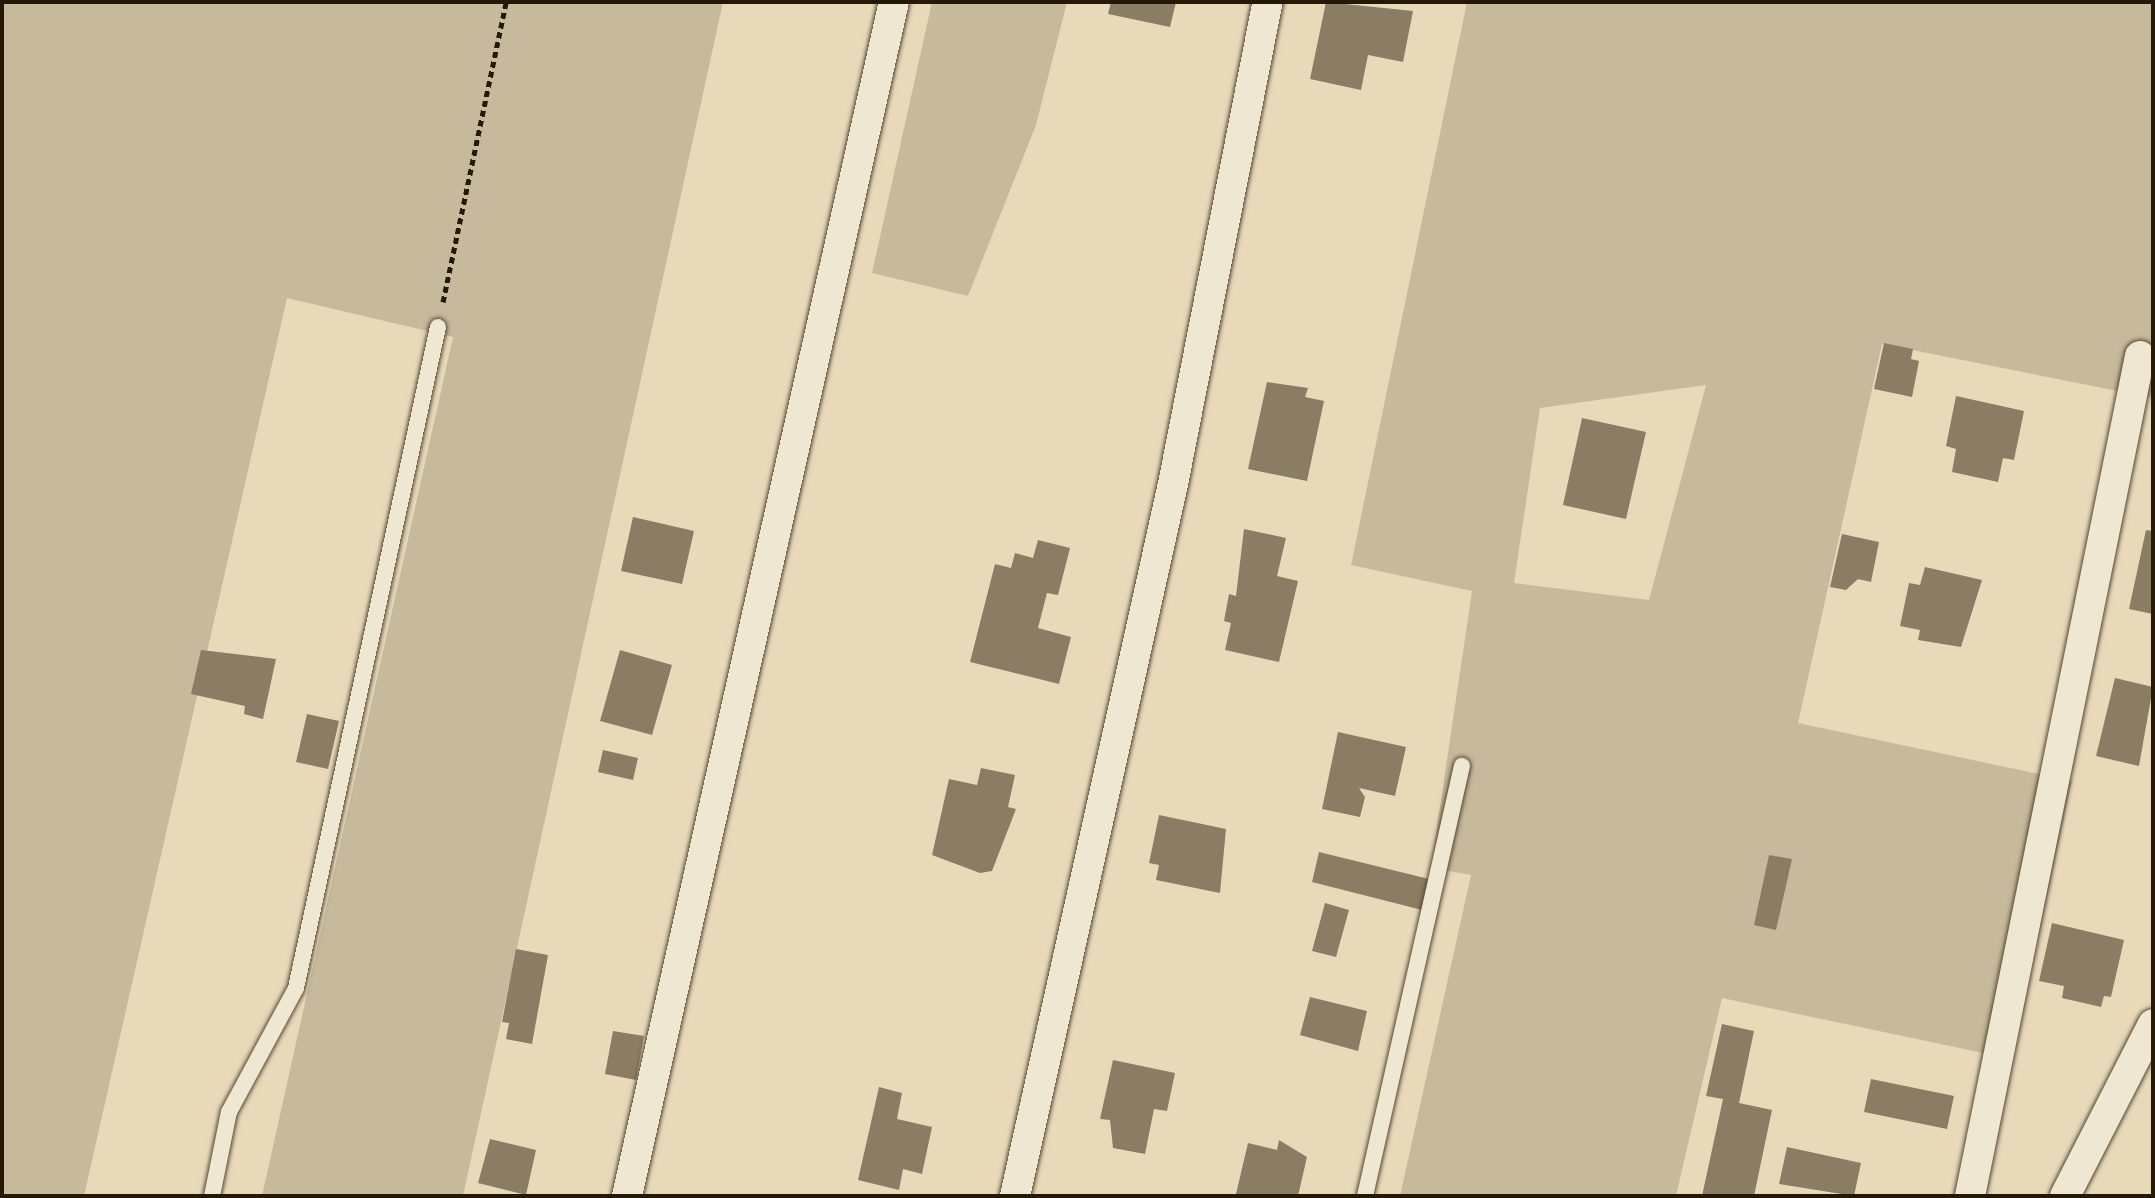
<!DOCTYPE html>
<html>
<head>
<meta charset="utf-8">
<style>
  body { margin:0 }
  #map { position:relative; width:2155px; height:1198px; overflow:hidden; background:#e8dab9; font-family:"Sorts Mill Goudy",serif }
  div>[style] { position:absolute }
  .green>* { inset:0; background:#c7b99b }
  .building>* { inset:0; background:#8b7d63 }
  .path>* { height:5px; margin-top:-2.5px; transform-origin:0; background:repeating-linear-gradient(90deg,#261806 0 6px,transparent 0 10px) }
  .roads { filter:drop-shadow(0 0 2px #564833) drop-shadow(0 0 2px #564833) }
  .lane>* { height:16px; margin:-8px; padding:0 8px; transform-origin:8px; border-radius:8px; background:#f0e7d2 }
  .street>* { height:30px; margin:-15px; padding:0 15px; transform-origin:15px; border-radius:15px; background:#f0e7d2 }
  span { translate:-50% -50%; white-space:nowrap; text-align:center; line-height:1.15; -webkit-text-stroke:7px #f0e7d2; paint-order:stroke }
  .frame { position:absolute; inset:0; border:4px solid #261806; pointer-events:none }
</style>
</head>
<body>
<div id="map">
  <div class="green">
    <i style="clip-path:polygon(2px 2px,723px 2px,463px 1196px,262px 1196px,453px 337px,287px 298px,84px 1196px,2px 1196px)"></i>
    <i style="clip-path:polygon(932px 2px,1067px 2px,1036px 125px,968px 296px,872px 273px)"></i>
    <i style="clip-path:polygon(evenodd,1467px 2px,2153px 2px,2153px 398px,1882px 344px,1798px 723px,2072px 781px,2012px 1059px,1722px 998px,1676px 1196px,1400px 1196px,1471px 875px,1431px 868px,1472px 591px,1351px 565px,1467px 2px,1706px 385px,1649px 600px,1514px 583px,1540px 408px,1706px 385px)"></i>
  </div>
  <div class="building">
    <i style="clip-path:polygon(1111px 2px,1176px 2px,1170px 27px,1108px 14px)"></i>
    <i style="clip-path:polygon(1326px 2px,1413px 11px,1403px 62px,1368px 55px,1361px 90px,1310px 79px)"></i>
    <i style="clip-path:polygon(1884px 343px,1913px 349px,1911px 359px,1919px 361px,1912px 397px,1874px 389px)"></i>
    <i style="clip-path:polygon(1267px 382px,1308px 388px,1305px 397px,1324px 401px,1307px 481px,1248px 469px)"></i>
    <i style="clip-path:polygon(1956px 396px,2024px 411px,2014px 460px,2003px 458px,1998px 482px,1952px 472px,1956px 449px,1946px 446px)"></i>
    <i style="clip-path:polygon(1582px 418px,1646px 432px,1626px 519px,1563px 505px)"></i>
    <i style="clip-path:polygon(633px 517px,694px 531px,682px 584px,621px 571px)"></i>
    <i style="clip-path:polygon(1244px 529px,1286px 538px,1277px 576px,1298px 581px,1279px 662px,1225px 650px,1231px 623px,1224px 621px,1229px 594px,1236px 596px)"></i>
    <i style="clip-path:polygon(2146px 530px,2153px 531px,2153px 614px,2129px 609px)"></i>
    <i style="clip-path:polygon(1842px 534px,1879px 542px,1871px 582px,1858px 579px,1846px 590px,1830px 587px)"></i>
    <i style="clip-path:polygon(1038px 540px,1070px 548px,1058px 595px,1047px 593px,1038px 628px,1071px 637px,1059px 684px,970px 662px,995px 564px,1011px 568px,1015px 553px,1033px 558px)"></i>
    <i style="clip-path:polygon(1925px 567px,1982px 580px,1961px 647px,1918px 640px,1920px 630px,1900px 626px,1909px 583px,1920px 585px)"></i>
    <i style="clip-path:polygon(201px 650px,276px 659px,263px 719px,244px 714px,245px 706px,191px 694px)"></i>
    <i style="clip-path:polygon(620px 650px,672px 665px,652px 735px,600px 721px)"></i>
    <i style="clip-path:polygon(2115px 678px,2153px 687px,2139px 766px,2096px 756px)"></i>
    <i style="clip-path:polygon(307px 714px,339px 721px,328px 769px,296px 762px)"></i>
    <i style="clip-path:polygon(1338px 732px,1406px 747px,1395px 796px,1359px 788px,1365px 797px,1360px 817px,1322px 809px)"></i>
    <i style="clip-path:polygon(603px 750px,638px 758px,633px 780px,598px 772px)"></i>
    <i style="clip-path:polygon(981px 768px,1015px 775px,1008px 807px,1016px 809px,992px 871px,980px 873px,932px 855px,949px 779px,977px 785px)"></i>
    <i style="clip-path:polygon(1159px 815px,1226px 829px,1220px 893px,1156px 880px,1159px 865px,1149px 863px)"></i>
    <i style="clip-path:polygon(1319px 852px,1433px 880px,1426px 911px,1312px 882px)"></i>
    <i style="clip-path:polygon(1769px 855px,1792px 859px,1776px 930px,1754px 925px)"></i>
    <i style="clip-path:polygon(1325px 903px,1349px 910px,1336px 957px,1312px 951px)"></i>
    <i style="clip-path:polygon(2052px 923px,2124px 940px,2111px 997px,2104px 996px,2101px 1007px,2062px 998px,2064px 986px,2039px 981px)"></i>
    <i style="clip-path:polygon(516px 949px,548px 955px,532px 1044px,506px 1039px,509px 1023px,502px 1022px)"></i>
    <i style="clip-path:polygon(1310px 997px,1367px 1011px,1358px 1051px,1300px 1035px)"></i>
    <i style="clip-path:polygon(1722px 1024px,1754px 1031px,1739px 1103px,1772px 1110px,1754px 1196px,1702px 1196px,1723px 1099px,1706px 1096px)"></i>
    <i style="clip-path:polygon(613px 1031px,644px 1036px,636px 1080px,605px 1074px)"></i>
    <i style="clip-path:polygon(1113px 1060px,1175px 1073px,1167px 1111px,1154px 1109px,1145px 1154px,1113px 1148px,1110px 1120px,1100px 1119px)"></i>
    <i style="clip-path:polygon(1871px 1079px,1954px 1096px,1947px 1129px,1864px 1112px)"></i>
    <i style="clip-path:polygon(879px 1087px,902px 1093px,897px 1119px,932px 1127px,922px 1174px,903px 1169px,899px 1190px,858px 1180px)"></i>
    <i style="clip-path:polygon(490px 1139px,536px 1150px,526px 1195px,478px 1183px)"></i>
    <i style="clip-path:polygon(1279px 1140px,1307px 1157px,1298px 1196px,1236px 1194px,1248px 1143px,1277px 1150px)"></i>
    <i style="clip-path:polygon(1787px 1147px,1861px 1163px,1854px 1196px,1779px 1184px)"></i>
  </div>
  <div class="path">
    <i style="left:443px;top:302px;width:307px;rotate:-78.1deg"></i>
  </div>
  <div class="roads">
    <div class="lane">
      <i style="left:212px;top:1196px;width:86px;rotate:-78.6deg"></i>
      <i style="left:229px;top:1112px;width:141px;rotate:-61.6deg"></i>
      <i style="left:296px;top:988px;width:676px;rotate:-77.88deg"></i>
      <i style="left:1365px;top:1196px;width:441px;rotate:-77.3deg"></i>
    </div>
    <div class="street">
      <i style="left:627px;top:1196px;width:1223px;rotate:-77.4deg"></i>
      <i style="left:1015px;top:1196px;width:729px;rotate:-77.49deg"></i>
      <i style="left:1173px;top:484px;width:491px;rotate:-78.9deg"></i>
      <i style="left:1970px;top:1196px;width:857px;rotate:-78.56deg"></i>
      <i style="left:2065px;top:1196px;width:193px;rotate:-62.9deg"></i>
    </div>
  </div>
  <div class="frame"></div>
</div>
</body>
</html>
